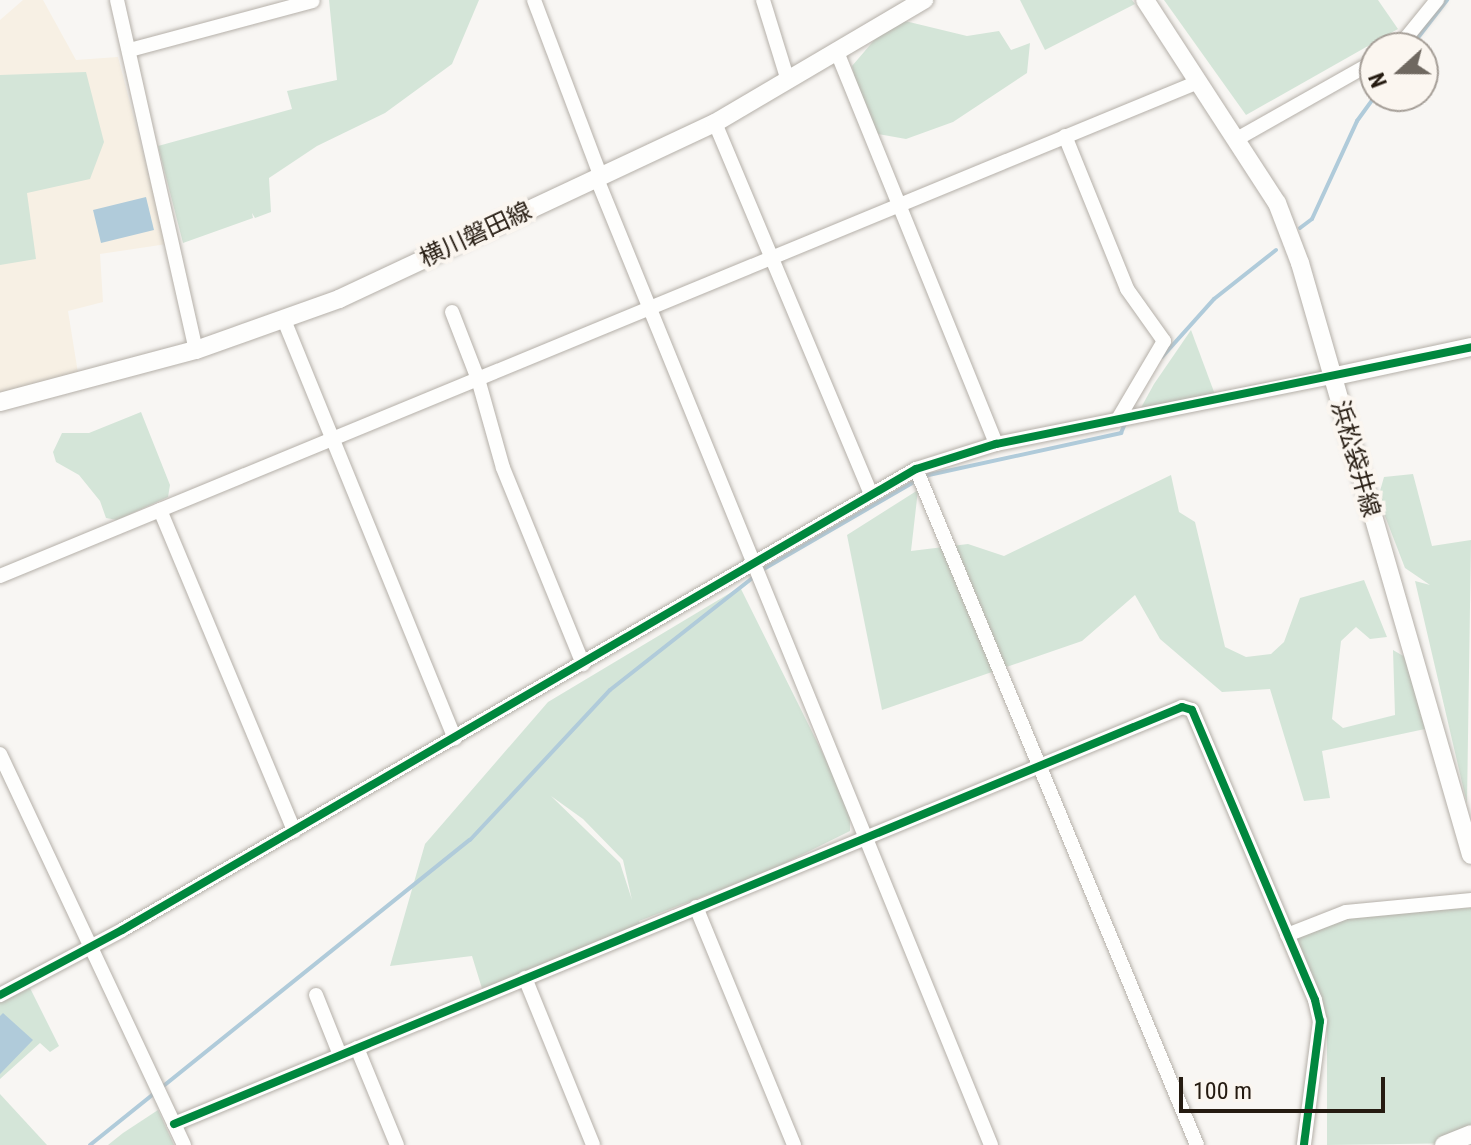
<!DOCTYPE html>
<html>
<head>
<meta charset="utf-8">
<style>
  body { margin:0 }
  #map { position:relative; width:1471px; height:1145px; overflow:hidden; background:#f8f6f3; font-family:"Roboto Condensed","Noto Sans JP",sans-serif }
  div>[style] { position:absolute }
  .education>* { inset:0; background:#f7f0e4 }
  .green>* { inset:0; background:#d4e5d8 }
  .water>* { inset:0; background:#b0cbda }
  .stream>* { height:4px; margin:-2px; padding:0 2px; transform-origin:2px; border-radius:2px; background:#b0cbda }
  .roads { filter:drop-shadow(0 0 2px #b5b0a9) drop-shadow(0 0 2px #b5b0a9) }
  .street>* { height:14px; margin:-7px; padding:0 7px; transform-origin:7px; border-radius:7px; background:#fefefd }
  .secondary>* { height:18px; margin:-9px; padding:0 9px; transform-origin:9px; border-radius:9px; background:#fefefd }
  .cycleway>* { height:8px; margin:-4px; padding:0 4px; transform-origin:4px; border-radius:4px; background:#00873e }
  span { translate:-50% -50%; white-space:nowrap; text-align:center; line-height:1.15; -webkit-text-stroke:8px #fbf6f0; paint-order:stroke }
  .street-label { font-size:24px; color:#251b11 }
  .north { position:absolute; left:1359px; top:32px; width:80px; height:80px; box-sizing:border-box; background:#fbf6f0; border:2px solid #a59e97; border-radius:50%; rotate:249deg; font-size:22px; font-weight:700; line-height:32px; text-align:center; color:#251b11 }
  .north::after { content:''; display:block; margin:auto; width:28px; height:36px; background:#6f6860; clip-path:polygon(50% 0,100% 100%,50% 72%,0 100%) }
  .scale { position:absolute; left:1179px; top:1077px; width:206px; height:36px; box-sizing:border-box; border:4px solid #251b11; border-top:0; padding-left:10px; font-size:24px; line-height:28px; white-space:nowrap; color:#251b11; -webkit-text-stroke:6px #fbf6f0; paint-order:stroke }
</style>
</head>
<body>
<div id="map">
  <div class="education">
    <i style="clip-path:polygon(23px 0,43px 0,76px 60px,118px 57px,167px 244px,100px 254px,103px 302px,68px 311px,78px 373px,0 393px,0 20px)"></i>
  </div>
  <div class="green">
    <i style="clip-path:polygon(329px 0,479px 0,452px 64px,385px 113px,317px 146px,269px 178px,271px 212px,255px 218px,252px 213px,253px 218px,183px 243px,158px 146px,292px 109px,287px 91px,337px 80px)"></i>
    <i style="clip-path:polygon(1020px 0,1132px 0,1135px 4px,1045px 50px)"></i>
    <i style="clip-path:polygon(1164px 0,1378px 0,1398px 29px,1246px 115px)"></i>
    <i style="clip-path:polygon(905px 21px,967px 36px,999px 31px,1011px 50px,1030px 43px,1027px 73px,953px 122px,906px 139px,878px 134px,862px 113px,852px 66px,876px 38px)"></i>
    <i style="clip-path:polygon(86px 72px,104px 142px,90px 179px,27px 193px,36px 259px,0 265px,0 75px)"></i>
    <i style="clip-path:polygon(1191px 330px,1217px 400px,1137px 415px,1154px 384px)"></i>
    <i style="clip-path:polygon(141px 412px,170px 485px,168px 497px,117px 520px,106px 518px,100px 501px,79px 475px,56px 462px,53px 452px,62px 433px,89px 433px)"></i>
    <i style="clip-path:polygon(1413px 474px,1432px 546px,1471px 540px,1467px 804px,1415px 581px,1430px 585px,1405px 568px,1378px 498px,1384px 477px)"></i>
    <i style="clip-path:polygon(1171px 475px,1179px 512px,1195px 522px,1225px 647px,1246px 657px,1271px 654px,1284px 642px,1300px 598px,1364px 580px,1387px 637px,1370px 639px,1356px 627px,1341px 641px,1332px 719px,1343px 728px,1395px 715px,1393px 650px,1405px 657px,1425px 729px,1322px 751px,1330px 798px,1304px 801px,1270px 689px,1222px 692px,1160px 639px,1135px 595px,1082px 641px,882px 710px,847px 535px,918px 490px,911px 551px,968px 544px,1004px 556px)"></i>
    <i style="clip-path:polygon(evenodd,740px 587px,850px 808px,850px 831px,769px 871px,639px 921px,643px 929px,484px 995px,472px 956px,390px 966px,425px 844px,548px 702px,740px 587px,551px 796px,583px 819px,623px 860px,632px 900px,620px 863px,551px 796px)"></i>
    <i style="clip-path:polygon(1471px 908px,1471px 1143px,1327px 1145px,1327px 1021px,1295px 935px,1352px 914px)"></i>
    <i style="clip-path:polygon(30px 988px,59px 1046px,50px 1052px,40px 1043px,0 1079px,0 1003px)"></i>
    <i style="clip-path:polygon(0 1094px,47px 1145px,0 1145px)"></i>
    <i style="clip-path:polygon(158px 1110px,174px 1145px,108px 1145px,123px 1133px)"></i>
  </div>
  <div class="water">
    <i style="clip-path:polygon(146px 197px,154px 230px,101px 243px,93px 210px)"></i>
    <i style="clip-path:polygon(3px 1013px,33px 1040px,0 1074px,0 1016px)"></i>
  </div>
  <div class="stream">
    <i style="left:1410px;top:48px;width:61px;rotate:-52.4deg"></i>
    <i style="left:1300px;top:228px;width:15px;rotate:-37deg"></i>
    <i style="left:1312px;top:219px;width:108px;rotate:-65.3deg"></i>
    <i style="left:1357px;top:121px;width:31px;rotate:-54deg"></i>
    <i style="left:1162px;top:357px;width:78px;rotate:-48.1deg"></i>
    <i style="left:1214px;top:299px;width:79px;rotate:-38.3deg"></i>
    <i style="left:924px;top:476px;width:202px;rotate:-12.3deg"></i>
    <i style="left:1121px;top:433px;width:13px;rotate:-67deg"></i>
    <i style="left:762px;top:570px;width:179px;rotate:-30.1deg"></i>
    <i style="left:90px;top:1145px;width:487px;rotate:-38.8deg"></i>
    <i style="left:470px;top:840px;width:205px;rotate:-47deg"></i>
    <i style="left:610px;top:690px;width:184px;rotate:-38.2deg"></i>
  </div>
  <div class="roads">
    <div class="street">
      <i style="left:117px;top:0;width:359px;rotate:77.3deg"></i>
      <i style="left:534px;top:0;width:189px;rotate:69.3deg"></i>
      <i style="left:763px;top:0;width:85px;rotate:72.8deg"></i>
      <i style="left:1398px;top:48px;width:62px;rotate:-50.9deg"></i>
      <i style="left:130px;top:50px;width:189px;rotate:-15deg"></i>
      <i style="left:837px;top:52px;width:423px;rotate:67.9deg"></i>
      <i style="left:715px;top:123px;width:403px;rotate:67.2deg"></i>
      <i style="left:1065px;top:136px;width:165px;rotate:67.9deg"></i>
      <i style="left:1127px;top:289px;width:64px;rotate:54.6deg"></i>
      <i style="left:1164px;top:341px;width:91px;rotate:120.5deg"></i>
      <i style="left:1237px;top:139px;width:159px;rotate:-29.5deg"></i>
      <i style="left:597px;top:179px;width:1043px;rotate:67.81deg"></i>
      <i style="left:452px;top:312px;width:72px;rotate:68.8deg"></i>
      <i style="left:478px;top:379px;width:92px;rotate:74.3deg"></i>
      <i style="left:503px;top:468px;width:212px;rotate:67.8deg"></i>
      <i style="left:284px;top:320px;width:452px;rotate:67.8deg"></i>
      <i style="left:916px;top:469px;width:732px;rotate:67.43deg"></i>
      <i style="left:160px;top:510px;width:348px;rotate:67.3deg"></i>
      <i style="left:0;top:576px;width:1296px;rotate:-22.41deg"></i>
      <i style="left:0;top:754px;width:432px;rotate:64.8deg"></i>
      <i style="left:696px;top:907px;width:257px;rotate:67.6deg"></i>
      <i style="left:1287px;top:935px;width:63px;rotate:-21.3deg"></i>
      <i style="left:1346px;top:912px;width:126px;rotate:-5.5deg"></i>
      <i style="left:525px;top:978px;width:180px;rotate:67.8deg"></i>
      <i style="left:0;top:995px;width:138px;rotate:-28deg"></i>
      <i style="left:122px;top:930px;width:918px;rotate:-30.14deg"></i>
      <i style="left:916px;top:469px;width:84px;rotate:-17.4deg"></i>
      <i style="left:996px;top:444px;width:342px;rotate:-11.3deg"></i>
      <i style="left:316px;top:995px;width:65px;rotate:68.2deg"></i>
      <i style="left:357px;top:1048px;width:105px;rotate:67.6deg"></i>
      <i style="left:174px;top:1124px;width:1091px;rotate:-22.47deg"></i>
      <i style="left:1182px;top:707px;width:10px;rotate:17deg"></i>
      <i style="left:1192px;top:710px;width:315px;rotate:67deg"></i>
      <i style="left:1315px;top:1000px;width:22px;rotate:77deg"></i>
      <i style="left:1320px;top:1021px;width:125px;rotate:97.4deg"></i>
    </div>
    <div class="secondary">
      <i style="left:1145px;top:0;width:242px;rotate:57deg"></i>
      <i style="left:1277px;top:203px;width:64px;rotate:69deg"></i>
      <i style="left:1300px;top:263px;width:616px;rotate:73.89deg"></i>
      <i style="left:1331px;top:377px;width:143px;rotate:-12.1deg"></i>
      <i style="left:0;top:402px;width:203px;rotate:-14.9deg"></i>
      <i style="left:196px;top:350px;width:152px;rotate:-19.6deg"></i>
      <i style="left:339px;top:299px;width:415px;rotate:-25.1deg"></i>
      <i style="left:715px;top:123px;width:243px;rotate:-30.5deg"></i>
      <i style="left:1444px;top:1145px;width:29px;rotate:-22deg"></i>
    </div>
  </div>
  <div class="cycleway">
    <i style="left:0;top:995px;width:138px;rotate:-28deg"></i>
    <i style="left:122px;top:930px;width:918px;rotate:-30.14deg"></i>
    <i style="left:916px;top:469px;width:84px;rotate:-17.4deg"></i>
    <i style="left:996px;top:444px;width:485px;rotate:-11.5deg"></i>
    <i style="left:174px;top:1124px;width:1091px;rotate:-22.47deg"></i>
    <i style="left:1182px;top:707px;width:10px;rotate:17deg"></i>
    <i style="left:1192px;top:710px;width:315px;rotate:67deg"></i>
    <i style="left:1315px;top:1000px;width:22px;rotate:77deg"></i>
    <i style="left:1320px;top:1021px;width:125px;rotate:97.4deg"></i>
  </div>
  <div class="street-label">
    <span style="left:476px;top:235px;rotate:-25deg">横川磐田線</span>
    <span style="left:1355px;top:459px;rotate:74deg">浜松袋井線</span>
  </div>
  <div class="north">N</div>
  <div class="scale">100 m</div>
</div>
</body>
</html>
